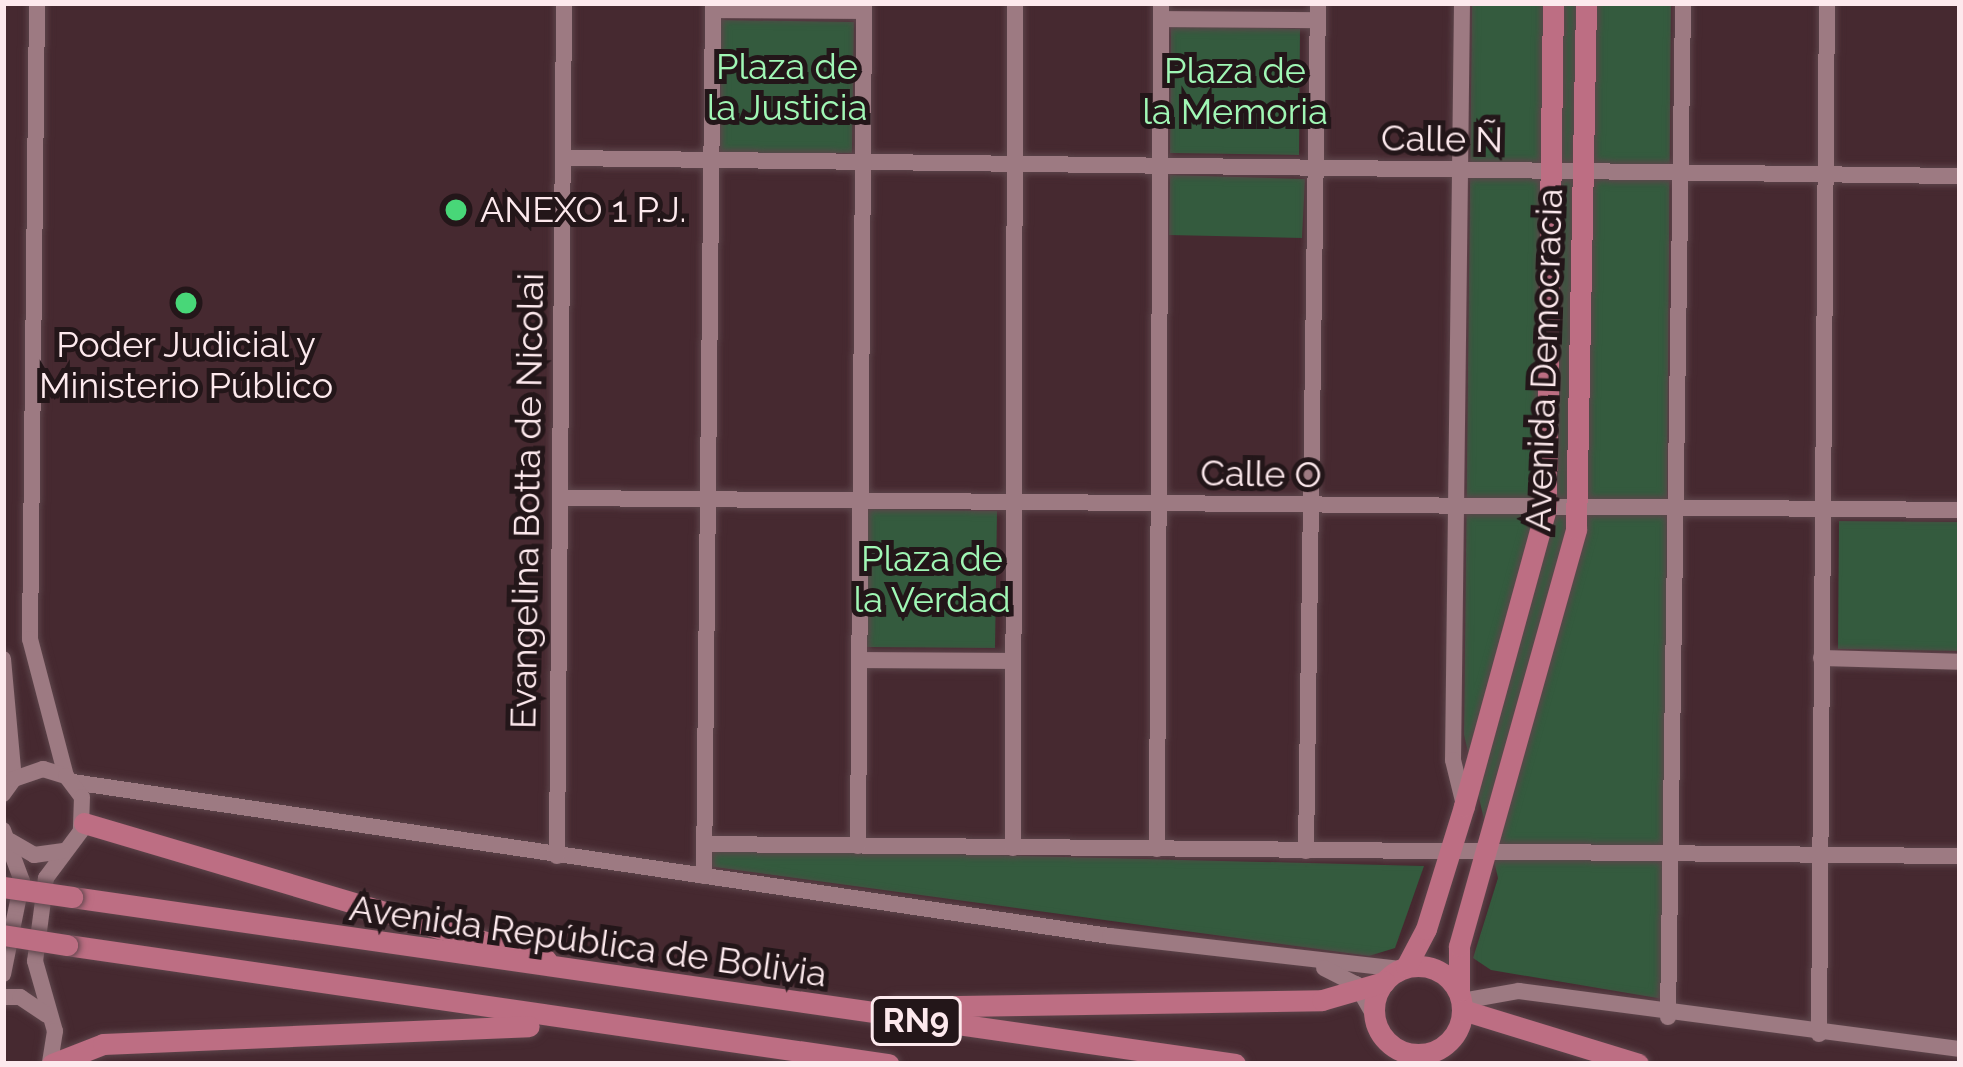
<!DOCTYPE html>
<html>
<head>
<meta charset="utf-8">
<style>
  body { margin:0 }
  #map { position:relative; width:1963px; height:1067px; overflow:hidden; background:#462930; font-family:Raleway,sans-serif }
  div>[style] { position:absolute }
  .green>* { inset:0; background:#345b3e }
  .roads { filter:drop-shadow(0 0 3px #5d454b) drop-shadow(0 0 3px #5d454b) }
  .minor>* { height:16px; margin:-8px; padding:0 8px; transform-origin:8px; border-radius:8px; background:#9d7a82 }
  .major>* { height:21px; margin:-10.5px; padding:0 10.5px; transform-origin:10.5px; border-radius:10.5px; background:#bd6e83 }
  .major>.ring { margin:-10.5px; padding:0; box-sizing:content-box; background:none; border:21px solid #bd6e83; border-radius:50% }
  .bridges { filter:drop-shadow(0 0 3px #5d454b) drop-shadow(0 0 3px #5d454b) }
  .major-bridge>* { height:21px; margin:-10.5px; padding:0 10.5px; transform-origin:10.5px; border-radius:10.5px; background:#bd6e83 }
  .dots>* { width:33px; height:33px; translate:-50% -50%; box-sizing:border-box; border:6px solid #231619; border-radius:50% }
  span { translate:-50% -50%; white-space:nowrap; text-align:center; line-height:1.15; -webkit-text-stroke:10px #231619; paint-order:stroke }
  .shield-label span { padding:3px 9px; background:#231619; border:3px solid; border-radius:9px; -webkit-text-stroke-width:0 }
  .shield-label { font-size:33px; color:#fde9ed; font-weight:700 }
  .park-label { font-size:36px; color:#a0f7b5 }
  .street-label { font-size:36px; color:#fde9ed }
  .poi-label { font-size:36px; color:#fde9ed }
  .left { translate:0 -50%; text-align:left }
  .frame { position:absolute; inset:0; border:6px solid #fde9ed; pointer-events:none }
</style>
</head>
<body>
<div id="map">
  <div class="green">
    <i style="clip-path:polygon(1472px 3px,1671px 3px,1663px 999px,1491px 970px,1473px 958px,1498px 878px,1464px 735px)"></i>
    <i style="clip-path:polygon(721px 20px,854px 22px,852px 153px,720px 153px)"></i>
    <i style="clip-path:polygon(1171px 25px,1300px 29px,1299px 155px,1170px 153px)"></i>
    <i style="clip-path:polygon(1170px 175px,1305px 179px,1302px 238px,1169px 235px)"></i>
    <i style="clip-path:polygon(868px 509px,997px 511px,995px 648px,867px 647px)"></i>
    <i style="clip-path:polygon(1839px 521px,1960px 522px,1960px 651px,1838px 649px)"></i>
    <i style="clip-path:polygon(709px 848px,1424px 866px,1395px 948px,1369px 956px,707px 866px)"></i>
  </div>
  <div class="roads">
    <div class="minor">
      <i style="left:37px;top:3px;width:636px;rotate:90.63deg"></i>
      <i style="left:30px;top:639px;width:142px;rotate:75.3deg"></i>
      <i style="left:1462px;top:3px;width:757px;rotate:90.68deg"></i>
      <i style="left:1453px;top:760px;width:46px;rotate:76.3deg"></i>
      <i style="left:713px;top:10px;width:151px;rotate:0.4deg"></i>
      <i style="left:1161px;top:19px;width:157px;rotate:0.4deg"></i>
      <i style="left:564px;top:158px;width:1396px;rotate:0.74deg"></i>
      <i style="left:561px;top:498px;width:1399px;rotate:0.49deg"></i>
      <i style="left:1821px;top:658px;width:139px;rotate:1.6deg"></i>
      <i style="left:3px;top:659px;width:121px;rotate:84.8deg"></i>
      <i style="left:860px;top:660px;width:153px;rotate:0.4deg"></i>
      <i style="left:73px;top:782px;width:1048px;rotate:8.45deg"></i>
      <i style="left:1110px;top:936px;width:292px;rotate:6.5deg"></i>
      <i style="left:3px;top:794px;width:19px;rotate:-54deg"></i>
      <i style="left:14px;top:779px;width:31px;rotate:-19deg"></i>
      <i style="left:43px;top:769px;width:24px;rotate:17deg"></i>
      <i style="left:66px;top:776px;width:26px;rotate:53deg"></i>
      <i style="left:82px;top:797px;width:34px;rotate:92deg"></i>
      <i style="left:81px;top:831px;width:59px;rotate:126.7deg"></i>
      <i style="left:46px;top:878px;width:84px;rotate:97.5deg"></i>
      <i style="left:35px;top:961px;width:73px;rotate:74.1deg"></i>
      <i style="left:55px;top:1031px;width:33px;rotate:99deg"></i>
      <i style="left:3px;top:830px;width:54px;rotate:69.6deg"></i>
      <i style="left:22px;top:881px;width:95px;rotate:101.5deg"></i>
      <i style="left:10px;top:841px;width:28px;rotate:30deg"></i>
      <i style="left:34px;top:855px;width:28px;rotate:-8deg"></i>
      <i style="left:705px;top:844px;width:1255px;rotate:0.55deg"></i>
      <i style="left:858px;top:846px;width:843px;rotate:-89.59deg"></i>
      <i style="left:1013px;top:848px;width:845px;rotate:-89.86deg"></i>
      <i style="left:1157px;top:849px;width:846px;rotate:-89.73deg"></i>
      <i style="left:1306px;top:851px;width:848px;rotate:-89.19deg"></i>
      <i style="left:557px;top:856px;width:853px;rotate:-89.53deg"></i>
      <i style="left:704px;top:876px;width:873px;rotate:-89.41deg"></i>
      <i style="left:1324px;top:968px;width:36px;rotate:27deg"></i>
      <i style="left:1356px;top:984px;width:38px;rotate:60deg"></i>
      <i style="left:3px;top:997px;width:17px"></i>
      <i style="left:20px;top:997px;width:32px;rotate:34deg"></i>
      <i style="left:1462px;top:1001px;width:58px;rotate:-10deg"></i>
      <i style="left:1519px;top:991px;width:445px;rotate:7.5deg"></i>
      <i style="left:1668px;top:1017px;width:1014px;rotate:-89.15deg"></i>
      <i style="left:1819px;top:1034px;width:1031px;rotate:-89.56deg"></i>
    </div>
    <div class="major">
      <i style="left:84px;top:823px;width:482px;rotate:16.5deg"></i>
      <i style="left:72px;top:897px;width:1175px;rotate:8.17deg"></i>
      <i style="left:67px;top:945px;width:830px;rotate:8.25deg"></i>
      <i class="ring" style="left:1374px;top:966px;width:67px;height:67px"></i>
      <i style="left:1406px;top:967px;width:43px;rotate:-62.2deg"></i>
      <i style="left:1426px;top:929px;width:129px;rotate:-72.8deg"></i>
      <i style="left:1464px;top:806px;width:309px;rotate:-74.6deg"></i>
      <i style="left:1546px;top:508px;width:505px;rotate:-89.21deg"></i>
      <i style="left:1459px;top:992px;width:46px;rotate:-90deg"></i>
      <i style="left:1459px;top:946px;width:433px;rotate:-74.3deg"></i>
      <i style="left:1576px;top:529px;width:526px;rotate:-88.91deg"></i>
      <i style="left:896px;top:1007px;width:426px;rotate:-0.9deg"></i>
      <i style="left:1322px;top:1000px;width:65px;rotate:-16.2deg"></i>
      <i style="left:1463px;top:1010px;width:183px;rotate:17.1deg"></i>
      <i style="left:52px;top:1064px;width:55px;rotate:-21.4deg"></i>
      <i style="left:103px;top:1044px;width:426px;rotate:-2.4deg"></i>
    </div>
  </div>
  <div class="bridges">
    <div class="major-bridge">
      <i style="left:3px;top:887px;width:70px;rotate:8.2deg"></i>
      <i style="left:3px;top:935px;width:65px;rotate:8.9deg"></i>
    </div>
  </div>
  <div class="dots">
    <i style="left:456px;top:210px;background:#48d778"></i>
    <i style="left:186px;top:303px;background:#48d778"></i>
  </div>
  <div class="shield-label">
    <span style="left:916px;top:1021px">RN9</span>
  </div>
  <div class="park-label">
    <span style="left:787px;top:87px">Plaza de<br>la Justicia</span>
    <span style="left:1235px;top:91px">Plaza de<br>la Memoria</span>
    <span style="left:932px;top:579px">Plaza de<br>la Verdad</span>
  </div>
  <div class="street-label">
    <span style="left:1442px;top:139px;rotate:1deg">Calle Ñ</span>
    <span style="left:1544px;top:360px;rotate:-88deg">Avenida Democracia</span>
    <span style="left:1261px;top:474px;rotate:1deg">Calle O</span>
    <span style="left:527px;top:501px;rotate:-89deg">Evangelina Botta de Nicolai</span>
    <span style="left:588px;top:941px;rotate:8deg">Avenida República de Bolivia</span>
  </div>
  <div class="poi-label">
    <span class="left" style="left:480px;top:210px">ANEXO 1 P.J.</span>
    <span style="left:186px;top:365px">Poder Judicial y<br>Ministerio Público</span>
  </div>
  <div class="frame"></div>
</div>
</body>
</html>
